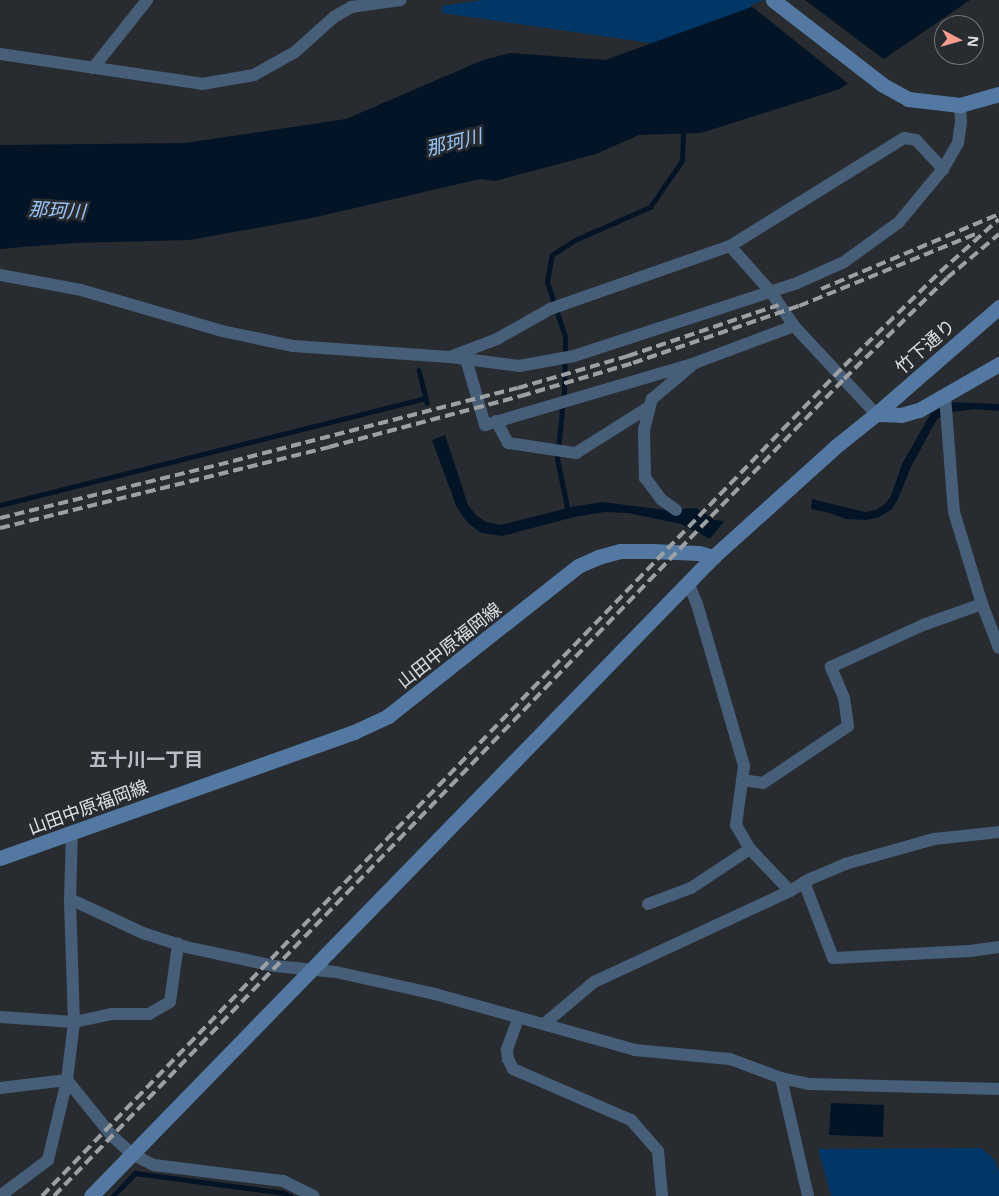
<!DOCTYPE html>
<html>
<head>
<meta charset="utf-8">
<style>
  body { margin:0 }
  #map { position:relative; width:999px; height:1196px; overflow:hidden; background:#282c31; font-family:"Open Sans","Noto Sans JP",sans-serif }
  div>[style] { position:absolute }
  .green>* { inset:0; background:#003766 }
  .water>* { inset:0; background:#031426 }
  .pier>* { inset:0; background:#282c31 }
  .stream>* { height:4.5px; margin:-2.25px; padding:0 2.25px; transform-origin:2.25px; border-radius:2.25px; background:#031426 }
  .street>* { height:12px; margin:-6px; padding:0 6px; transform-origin:6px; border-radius:6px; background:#465e78 }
  .secondary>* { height:15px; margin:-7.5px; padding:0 7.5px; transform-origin:7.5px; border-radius:7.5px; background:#5379a2 }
  .rail>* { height:4px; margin-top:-2px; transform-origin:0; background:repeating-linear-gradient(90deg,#9ca0a3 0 10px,transparent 0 15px) }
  span { translate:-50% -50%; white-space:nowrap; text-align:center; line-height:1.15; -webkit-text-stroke:5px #282c31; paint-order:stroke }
  .street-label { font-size:18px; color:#dee1e4 }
  .water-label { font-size:19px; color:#98c5f7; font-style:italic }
  .neighbourhood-label { font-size:19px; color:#b9bec5; font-weight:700 }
  .north { position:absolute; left:934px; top:15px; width:50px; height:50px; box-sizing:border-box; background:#282c31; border:1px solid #717479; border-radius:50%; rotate:96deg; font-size:14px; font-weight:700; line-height:20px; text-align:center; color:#dee1e4 }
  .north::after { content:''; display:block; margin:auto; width:18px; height:22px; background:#f59d8d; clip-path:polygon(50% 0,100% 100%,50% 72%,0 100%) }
</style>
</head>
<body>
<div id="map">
  <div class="green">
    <i style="clip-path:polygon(483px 0,769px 0,657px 44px,442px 13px,442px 6px)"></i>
    <i style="clip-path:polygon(981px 1148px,995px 1160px,999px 1172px,999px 1196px,831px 1196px,818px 1149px)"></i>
  </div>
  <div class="water">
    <i style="clip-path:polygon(771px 0,970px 0,840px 89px,701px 133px,639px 135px,596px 154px,495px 181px,480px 179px,312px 218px,190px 240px,73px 243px,0 249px,0 145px,185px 143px,346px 119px,483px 60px,510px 53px,605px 60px)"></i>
    <i style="clip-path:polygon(950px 402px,999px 404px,999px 411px,976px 409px,951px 412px,937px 419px,911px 467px,898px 499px,891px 510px,879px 517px,866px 520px,845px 519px,830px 513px,811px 509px,812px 499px,865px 512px,876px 510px,885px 504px,891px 496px,902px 464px,931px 413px)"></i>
    <i style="clip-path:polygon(445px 435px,468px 505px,476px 515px,486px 522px,501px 525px,571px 507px,602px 502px,666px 510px,696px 508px,714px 520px,724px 521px,710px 539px,681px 524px,628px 513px,605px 512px,574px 517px,502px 536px,481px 533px,467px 522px,457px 508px,432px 440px)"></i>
    <i style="clip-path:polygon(831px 1103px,884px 1105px,883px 1137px,829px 1135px)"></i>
  </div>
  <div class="pier">
    <i style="clip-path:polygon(764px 0,805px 0,886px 61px,850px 85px,750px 5px)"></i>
  </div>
  <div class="stream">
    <i style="left:419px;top:370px;width:34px;rotate:76deg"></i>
    <i style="left:0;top:505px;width:438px;rotate:-14.1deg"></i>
    <i style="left:568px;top:512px;width:54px;rotate:-101.7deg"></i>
    <i style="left:557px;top:459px;width:68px;rotate:-84.1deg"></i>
    <i style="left:564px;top:391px;width:54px;rotate:-88.9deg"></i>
    <i style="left:565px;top:337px;width:58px;rotate:-108.1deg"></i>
    <i style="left:547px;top:282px;width:27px;rotate:-80deg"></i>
    <i style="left:552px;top:255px;width:27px;rotate:-33deg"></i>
    <i style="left:575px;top:240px;width:82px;rotate:-23.7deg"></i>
    <i style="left:650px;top:207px;width:56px;rotate:-55.2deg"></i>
    <i style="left:682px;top:161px;width:33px;rotate:-88deg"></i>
    <i style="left:113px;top:1196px;width:32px;rotate:-46deg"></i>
    <i style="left:135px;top:1173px;width:150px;rotate:7.6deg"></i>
    <i style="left:284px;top:1193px;width:7px;rotate:27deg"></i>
  </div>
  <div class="street">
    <i style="left:0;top:54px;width:204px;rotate:8.4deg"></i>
    <i style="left:202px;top:84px;width:53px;rotate:-9.8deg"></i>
    <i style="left:254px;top:75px;width:47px;rotate:-29.3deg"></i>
    <i style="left:295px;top:52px;width:52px;rotate:-41.9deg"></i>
    <i style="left:334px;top:17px;width:20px;rotate:-30deg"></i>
    <i style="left:351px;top:7px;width:50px;rotate:-8deg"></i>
    <i style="left:93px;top:68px;width:87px;rotate:-51.5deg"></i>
    <i style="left:730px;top:246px;width:62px;rotate:48.3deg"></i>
    <i style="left:771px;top:292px;width:41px;rotate:55.9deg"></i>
    <i style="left:0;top:275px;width:82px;rotate:10.5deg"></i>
    <i style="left:81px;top:290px;width:147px;rotate:16.2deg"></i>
    <i style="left:222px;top:331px;width:73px;rotate:11.9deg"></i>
    <i style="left:293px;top:346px;width:157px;rotate:4deg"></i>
    <i style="left:450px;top:357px;width:70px;rotate:7.4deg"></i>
    <i style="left:519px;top:366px;width:56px;rotate:-10.3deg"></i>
    <i style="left:574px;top:356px;width:235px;rotate:-18.1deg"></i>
    <i style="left:797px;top:283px;width:51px;rotate:-24.1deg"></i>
    <i style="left:844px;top:262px;width:68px;rotate:-36deg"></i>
    <i style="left:899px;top:222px;width:69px;rotate:-50.3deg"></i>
    <i style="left:943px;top:169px;width:30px;rotate:-60deg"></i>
    <i style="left:958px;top:143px;width:21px;rotate:-82deg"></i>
    <i style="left:961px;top:122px;width:17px;rotate:-93deg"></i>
    <i style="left:452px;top:356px;width:48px;rotate:-20.7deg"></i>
    <i style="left:497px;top:339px;width:61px;rotate:-29.5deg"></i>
    <i style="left:550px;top:309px;width:191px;rotate:-19.3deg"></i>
    <i style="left:730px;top:246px;width:205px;rotate:-31.8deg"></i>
    <i style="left:904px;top:138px;width:12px;rotate:9deg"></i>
    <i style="left:916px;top:140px;width:40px;rotate:47deg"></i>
    <i style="left:466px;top:359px;width:69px;rotate:73.9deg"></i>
    <i style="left:485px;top:425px;width:219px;rotate:-16.4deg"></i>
    <i style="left:695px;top:363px;width:106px;rotate:-20.5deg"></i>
    <i style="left:794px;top:326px;width:120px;rotate:47deg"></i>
    <i style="left:945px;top:396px;width:116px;rotate:85.6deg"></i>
    <i style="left:954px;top:512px;width:96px;rotate:73.1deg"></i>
    <i style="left:982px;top:604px;width:47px;rotate:68.9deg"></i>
    <i style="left:496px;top:421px;width:25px;rotate:61deg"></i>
    <i style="left:508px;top:443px;width:69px;rotate:8.4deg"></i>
    <i style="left:576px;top:453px;width:86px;rotate:-32.2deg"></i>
    <i style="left:676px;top:510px;width:19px;rotate:-144deg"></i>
    <i style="left:661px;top:499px;width:26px;rotate:-127deg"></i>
    <i style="left:645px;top:478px;width:48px;rotate:-91.2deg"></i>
    <i style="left:644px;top:430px;width:32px;rotate:-76deg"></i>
    <i style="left:652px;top:399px;width:51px;rotate:-40.2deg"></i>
    <i style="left:688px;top:582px;width:24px;rotate:68deg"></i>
    <i style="left:697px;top:604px;width:169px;rotate:73.8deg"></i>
    <i style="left:744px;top:766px;width:60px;rotate:97.7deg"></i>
    <i style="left:736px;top:825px;width:28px;rotate:60deg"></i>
    <i style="left:750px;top:849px;width:58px;rotate:46.4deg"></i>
    <i style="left:742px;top:780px;width:21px;rotate:8deg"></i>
    <i style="left:763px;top:783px;width:102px;rotate:-33.8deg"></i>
    <i style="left:848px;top:726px;width:28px;rotate:-98deg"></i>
    <i style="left:844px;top:698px;width:34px;rotate:-113deg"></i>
    <i style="left:831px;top:667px;width:101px;rotate:-24.5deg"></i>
    <i style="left:923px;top:625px;width:63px;rotate:-19.6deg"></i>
    <i style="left:72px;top:833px;width:66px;rotate:91.7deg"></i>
    <i style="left:70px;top:899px;width:81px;rotate:25deg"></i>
    <i style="left:143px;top:933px;width:45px;rotate:18deg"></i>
    <i style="left:186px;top:947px;width:91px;rotate:12.1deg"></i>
    <i style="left:275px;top:966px;width:61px;rotate:5.6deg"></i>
    <i style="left:336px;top:972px;width:101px;rotate:12.5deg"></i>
    <i style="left:435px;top:994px;width:208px;rotate:15.6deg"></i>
    <i style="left:635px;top:1050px;width:95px;rotate:5.4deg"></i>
    <i style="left:730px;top:1059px;width:54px;rotate:20.4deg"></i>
    <i style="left:781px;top:1078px;width:29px;rotate:12deg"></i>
    <i style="left:809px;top:1084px;width:190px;rotate:1.5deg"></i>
    <i style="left:804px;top:882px;width:81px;rotate:69.1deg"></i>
    <i style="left:833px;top:958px;width:137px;rotate:-2.9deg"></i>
    <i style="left:970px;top:951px;width:29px;rotate:-8deg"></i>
    <i style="left:648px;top:904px;width:46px;rotate:-20.4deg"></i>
    <i style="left:691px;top:888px;width:71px;rotate:-33.5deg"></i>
    <i style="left:0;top:1017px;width:74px;rotate:3.9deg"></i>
    <i style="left:74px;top:1022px;width:38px;rotate:-12deg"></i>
    <i style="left:111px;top:1014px;width:38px"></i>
    <i style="left:149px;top:1014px;width:24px;rotate:-30deg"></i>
    <i style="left:170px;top:1002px;width:59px;rotate:-82.1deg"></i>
    <i style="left:518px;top:1019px;width:33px;rotate:110deg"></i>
    <i style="left:507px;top:1050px;width:9px;rotate:84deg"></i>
    <i style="left:508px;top:1059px;width:11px;rotate:63deg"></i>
    <i style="left:513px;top:1069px;width:129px;rotate:23.4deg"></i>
    <i style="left:631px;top:1120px;width:41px;rotate:48.9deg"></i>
    <i style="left:658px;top:1151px;width:45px;rotate:84.9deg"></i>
    <i style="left:544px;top:1024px;width:65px;rotate:-40deg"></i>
    <i style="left:594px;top:982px;width:216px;rotate:-24.9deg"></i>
    <i style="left:790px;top:891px;width:23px;rotate:-31deg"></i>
    <i style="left:810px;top:879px;width:38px;rotate:-23deg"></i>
    <i style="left:845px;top:864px;width:92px;rotate:-15.7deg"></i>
    <i style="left:934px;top:839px;width:65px;rotate:-6.1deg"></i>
    <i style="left:781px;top:1078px;width:121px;rotate:77.1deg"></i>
    <i style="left:0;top:1088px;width:67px;rotate:-6.8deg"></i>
    <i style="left:67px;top:1080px;width:72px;rotate:51.2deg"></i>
    <i style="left:112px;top:1136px;width:27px;rotate:42deg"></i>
    <i style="left:132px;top:1154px;width:25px;rotate:27deg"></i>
    <i style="left:154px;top:1165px;width:130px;rotate:7.1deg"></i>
    <i style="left:283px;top:1181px;width:34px;rotate:26deg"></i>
    <i style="left:0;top:1196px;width:60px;rotate:-36.9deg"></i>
    <i style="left:48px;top:1160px;width:82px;rotate:-76.6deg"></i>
    <i style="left:67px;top:1080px;width:58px;rotate:-83.1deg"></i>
    <i style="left:74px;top:1022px;width:123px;rotate:-91.9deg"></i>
  </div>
  <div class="secondary">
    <i style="left:773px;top:0;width:139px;rotate:37.7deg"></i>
    <i style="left:883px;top:85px;width:29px;rotate:29deg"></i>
    <i style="left:908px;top:99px;width:52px;rotate:6.6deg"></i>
    <i style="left:960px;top:105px;width:41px;rotate:-15.8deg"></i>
    <i style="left:876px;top:414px;width:25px;rotate:2deg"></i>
    <i style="left:901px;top:415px;width:19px;rotate:-16deg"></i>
    <i style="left:919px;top:410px;width:92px;rotate:-29.9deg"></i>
    <i style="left:0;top:858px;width:376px;rotate:-19.6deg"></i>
    <i style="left:354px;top:732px;width:38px;rotate:-25deg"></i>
    <i style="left:388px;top:716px;width:242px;rotate:-38.3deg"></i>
    <i style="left:578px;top:566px;width:22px;rotate:-24deg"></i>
    <i style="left:598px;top:557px;width:23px;rotate:-15deg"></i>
    <i style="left:620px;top:551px;width:31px"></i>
    <i style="left:651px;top:551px;width:48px;rotate:2.4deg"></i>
    <i style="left:699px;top:553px;width:15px;rotate:16deg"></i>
    <i style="left:91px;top:1196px;width:892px;rotate:-45.77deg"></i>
    <i style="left:713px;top:557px;width:164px;rotate:-42deg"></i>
    <i style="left:835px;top:447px;width:53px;rotate:-38.8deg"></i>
    <i style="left:876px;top:414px;width:163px;rotate:-41deg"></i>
  </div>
  <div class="rail">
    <i style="left:821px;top:289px;width:193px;rotate:-22.8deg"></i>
    <i style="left:0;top:518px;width:240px;rotate:-13.7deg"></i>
    <i style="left:233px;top:461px;width:294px;rotate:-14.4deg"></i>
    <i style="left:518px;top:388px;width:115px;rotate:-16.2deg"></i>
    <i style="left:628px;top:356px;width:159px;rotate:-18.7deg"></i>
    <i style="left:0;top:528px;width:339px;rotate:-13.8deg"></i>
    <i style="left:329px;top:447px;width:199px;rotate:-14.9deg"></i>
    <i style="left:521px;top:396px;width:117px;rotate:-16.4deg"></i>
    <i style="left:633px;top:363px;width:176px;rotate:-19deg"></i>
    <i style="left:799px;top:306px;width:193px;rotate:-22.2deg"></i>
    <i style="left:42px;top:1196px;width:1154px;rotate:-45.98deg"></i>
    <i style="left:844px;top:366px;width:134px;rotate:-44.4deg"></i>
    <i style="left:940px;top:272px;width:79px;rotate:-41.9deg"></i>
    <i style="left:54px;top:1196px;width:1136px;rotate:-45.96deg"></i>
    <i style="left:844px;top:379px;width:144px;rotate:-44.4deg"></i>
    <i style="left:947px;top:278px;width:68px;rotate:-40.2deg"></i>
  </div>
  <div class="street-label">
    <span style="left:925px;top:346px;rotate:-41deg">竹下通り</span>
    <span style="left:449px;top:645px;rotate:-38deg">山田中原福岡線</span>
    <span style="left:88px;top:807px;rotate:-20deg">山田中原福岡線</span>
  </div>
  <div class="water-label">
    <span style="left:454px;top:143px;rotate:-14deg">那珂川</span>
    <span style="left:57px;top:211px;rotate:3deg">那珂川</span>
  </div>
  <div class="neighbourhood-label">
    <span style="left:146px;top:760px">五十川一丁目</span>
  </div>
  <div class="north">N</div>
</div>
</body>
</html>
